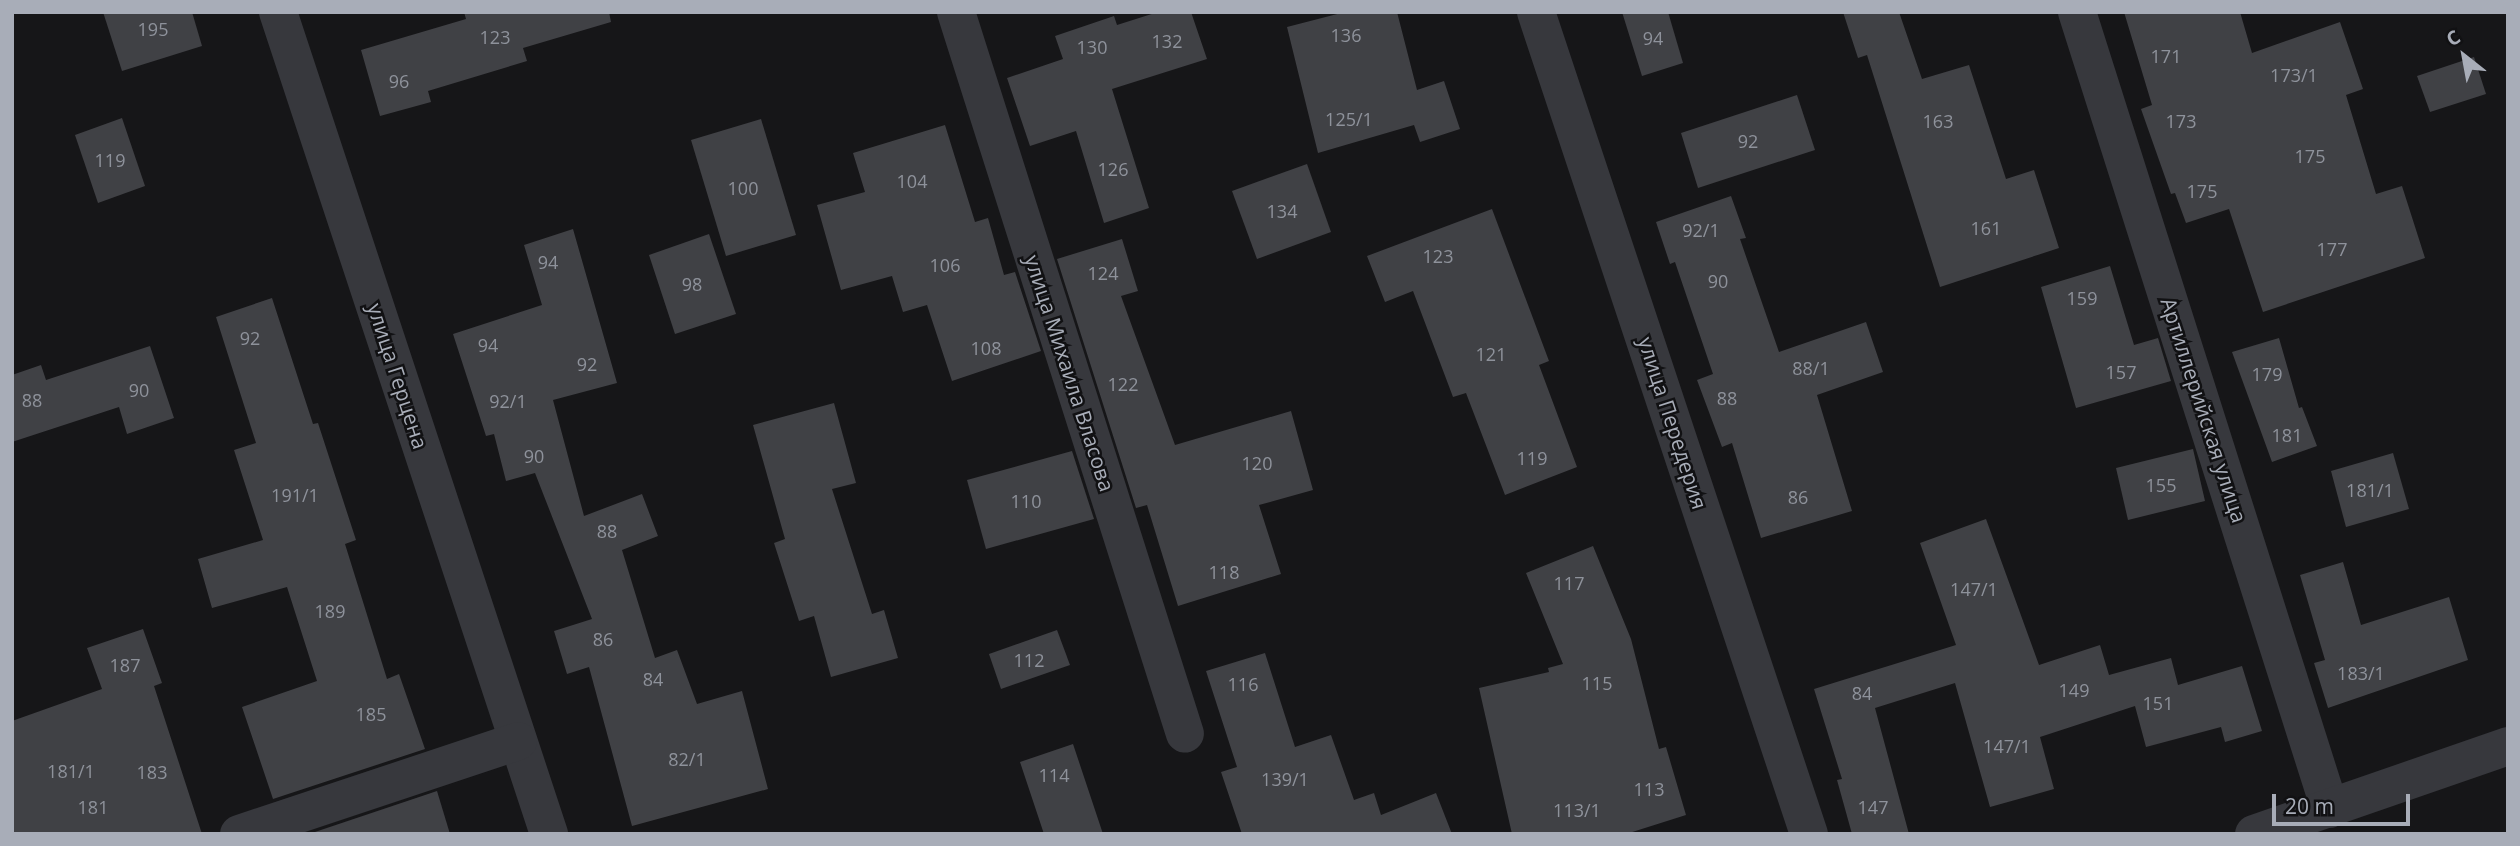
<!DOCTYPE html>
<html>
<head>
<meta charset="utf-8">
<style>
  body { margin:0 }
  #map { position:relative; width:2520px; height:846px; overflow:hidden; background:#161618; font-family:"Open Sans",sans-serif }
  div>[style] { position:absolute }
  .building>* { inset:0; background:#404145 }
  .minor>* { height:38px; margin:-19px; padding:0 19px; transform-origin:19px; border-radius:19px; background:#37383d }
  span { translate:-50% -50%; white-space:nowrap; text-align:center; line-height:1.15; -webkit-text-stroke:5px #111113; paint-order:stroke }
  .number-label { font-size:18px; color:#8e929b }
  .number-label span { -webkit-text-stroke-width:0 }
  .street-label { font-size:21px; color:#a8adb8 }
  .frame { position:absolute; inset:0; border:14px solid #a8adb8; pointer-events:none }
  .north { position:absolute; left:2429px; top:21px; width:70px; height:70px; -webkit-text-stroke:5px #111113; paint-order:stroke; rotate:329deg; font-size:19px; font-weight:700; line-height:28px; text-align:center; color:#a8adb8 }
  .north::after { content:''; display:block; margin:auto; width:24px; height:32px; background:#a8adb8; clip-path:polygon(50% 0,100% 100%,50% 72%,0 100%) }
  .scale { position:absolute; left:2272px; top:794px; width:138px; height:32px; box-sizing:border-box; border:4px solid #a8adb8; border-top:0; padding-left:9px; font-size:21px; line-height:24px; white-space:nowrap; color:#a8adb8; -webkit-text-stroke:5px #111113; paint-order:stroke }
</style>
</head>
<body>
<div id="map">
  <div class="building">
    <i style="clip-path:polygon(103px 12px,192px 12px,202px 46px,122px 71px)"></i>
    <i style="clip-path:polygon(464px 12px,609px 12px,611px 22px,523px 48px,527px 61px,428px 91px,431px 102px,380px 116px,361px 50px,466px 19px)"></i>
    <i style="clip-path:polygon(1158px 12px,1191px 12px,1207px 59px,1112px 89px,1149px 208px,1104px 223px,1076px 131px,1030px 146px,1007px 78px,1063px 59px,1055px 36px,1114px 16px,1117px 25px)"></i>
    <i style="clip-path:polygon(1345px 12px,1397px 12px,1417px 90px,1444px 81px,1460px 129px,1420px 142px,1414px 125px,1318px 153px,1287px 27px)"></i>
    <i style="clip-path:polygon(1622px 12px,1668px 12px,1683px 63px,1642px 76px)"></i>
    <i style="clip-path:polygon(1843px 12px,1899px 12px,1922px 79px,1969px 65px,2006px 179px,2034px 170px,2059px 248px,1940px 287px,1867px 55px,1858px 58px)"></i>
    <i style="clip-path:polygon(2124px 12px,2240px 12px,2252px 53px,2340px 22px,2363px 89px,2346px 95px,2376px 194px,2402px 186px,2425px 258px,2263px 312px,2229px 209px,2186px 223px,2175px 193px,2171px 194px,2141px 109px,2152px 105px)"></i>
    <i style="clip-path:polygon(2474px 57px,2486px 94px,2430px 112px,2417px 76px)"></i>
    <i style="clip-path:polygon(1797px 95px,1815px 150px,1698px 188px,1681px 133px)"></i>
    <i style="clip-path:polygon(122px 118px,145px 186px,98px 203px,75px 135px)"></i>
    <i style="clip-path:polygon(761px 119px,796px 235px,726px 256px,691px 140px)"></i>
    <i style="clip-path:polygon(945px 125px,975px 222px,988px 218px,1004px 275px,1015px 272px,1041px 351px,952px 381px,927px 305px,903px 312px,892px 276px,841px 290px,817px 205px,865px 192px,853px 153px)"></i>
    <i style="clip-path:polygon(1307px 164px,1331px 232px,1257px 259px,1232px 191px)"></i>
    <i style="clip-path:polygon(1731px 196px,1746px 238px,1740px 239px,1779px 352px,1866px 322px,1883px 372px,1817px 395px,1852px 511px,1761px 538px,1732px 443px,1722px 447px,1697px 380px,1713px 374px,1675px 262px,1670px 264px,1656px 222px)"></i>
    <i style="clip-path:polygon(1492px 209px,1549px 361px,1539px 365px,1577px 467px,1505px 495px,1466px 393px,1453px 397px,1413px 291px,1385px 302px,1367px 256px)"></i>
    <i style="clip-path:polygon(573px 229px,617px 383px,553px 400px,584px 516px,642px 494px,658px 536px,622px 550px,655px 658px,677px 650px,697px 704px,742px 691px,768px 789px,632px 826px,589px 667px,567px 674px,554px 631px,592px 619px,535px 473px,506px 481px,494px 434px,486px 436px,453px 334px,542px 305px,524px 245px)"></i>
    <i style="clip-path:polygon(709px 234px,736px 314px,675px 334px,649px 255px)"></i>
    <i style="clip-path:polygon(1122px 239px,1138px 291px,1121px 296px,1175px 445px,1291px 411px,1313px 490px,1259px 505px,1281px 574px,1178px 606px,1147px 505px,1136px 508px,1057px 259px)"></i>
    <i style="clip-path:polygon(2110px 266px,2134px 345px,2158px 338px,2171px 381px,2076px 408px,2041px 287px)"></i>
    <i style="clip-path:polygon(272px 298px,313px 424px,318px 423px,356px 540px,345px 544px,387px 679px,399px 674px,425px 749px,273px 799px,242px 707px,317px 681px,287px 587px,212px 608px,198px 559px,263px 540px,234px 450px,256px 443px,216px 317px)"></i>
    <i style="clip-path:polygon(2279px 338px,2299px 408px,2302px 407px,2317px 446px,2272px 462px,2232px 352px)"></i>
    <i style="clip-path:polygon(150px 346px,174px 418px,127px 434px,119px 407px,12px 442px,12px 375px,41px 365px,46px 380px)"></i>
    <i style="clip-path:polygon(834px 403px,856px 483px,832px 489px,872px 614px,884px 610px,898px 658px,831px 677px,814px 616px,799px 621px,774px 543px,785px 539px,753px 425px)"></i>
    <i style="clip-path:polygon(2193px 449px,2205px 501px,2128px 520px,2116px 468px)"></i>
    <i style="clip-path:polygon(1072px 451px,1094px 519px,986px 549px,967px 480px)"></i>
    <i style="clip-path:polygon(2393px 453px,2409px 509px,2346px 527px,2331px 471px)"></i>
    <i style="clip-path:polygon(1986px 519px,2039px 665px,2100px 645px,2109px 675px,2171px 658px,2178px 685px,2242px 666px,2262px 731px,2225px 742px,2221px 727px,2146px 747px,2135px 706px,2040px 737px,2054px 789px,1990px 807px,1955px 683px,1875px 708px,1909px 834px,1852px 834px,1837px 780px,1842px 779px,1814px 689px,1956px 645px,1920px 543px)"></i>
    <i style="clip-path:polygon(1593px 546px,1631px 639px,1659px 749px,1666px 747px,1686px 815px,1626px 834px,1512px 834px,1479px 688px,1549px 672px,1548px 668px,1563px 664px,1526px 573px)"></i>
    <i style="clip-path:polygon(2343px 562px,2361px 625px,2449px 597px,2468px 660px,2328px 708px,2314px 663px,2325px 660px,2300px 575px)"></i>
    <i style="clip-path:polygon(143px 629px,162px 683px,154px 686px,202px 834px,12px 834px,12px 721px,102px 689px,87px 648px)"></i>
    <i style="clip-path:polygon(1057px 630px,1070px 665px,1001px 689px,989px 654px)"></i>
    <i style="clip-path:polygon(1265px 653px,1295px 747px,1331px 735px,1354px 800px,1374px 793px,1381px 815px,1436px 793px,1452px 834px,1242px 834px,1221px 772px,1237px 767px,1206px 671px)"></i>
    <i style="clip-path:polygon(1073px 744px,1103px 834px,1044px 834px,1020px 762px)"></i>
    <i style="clip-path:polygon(437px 791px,450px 834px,309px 834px)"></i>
  </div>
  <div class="minor">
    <i style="left:278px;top:12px;width:866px;rotate:71.75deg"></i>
    <i style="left:956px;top:12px;width:757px;rotate:72.4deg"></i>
    <i style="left:1536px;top:12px;width:866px;rotate:71.63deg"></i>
    <i style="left:2077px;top:12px;width:836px;rotate:72.39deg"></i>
    <i style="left:239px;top:834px;width:294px;rotate:-18.4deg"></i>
    <i style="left:2254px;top:834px;width:269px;rotate:-19.1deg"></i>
  </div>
  <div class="number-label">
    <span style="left:153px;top:29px">195</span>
    <span style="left:1346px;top:35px">136</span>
    <span style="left:495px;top:37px">123</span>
    <span style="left:1653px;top:38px">94</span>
    <span style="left:1167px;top:41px">132</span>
    <span style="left:1092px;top:47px">130</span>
    <span style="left:2166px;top:56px">171</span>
    <span style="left:2294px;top:75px">173/1</span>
    <span style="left:399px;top:81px">96</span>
    <span style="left:1349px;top:119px">125/1</span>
    <span style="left:1938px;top:121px">163</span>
    <span style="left:2181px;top:121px">173</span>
    <span style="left:1748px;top:141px">92</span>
    <span style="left:2310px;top:156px">175</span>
    <span style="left:110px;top:160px">119</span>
    <span style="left:1113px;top:169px">126</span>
    <span style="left:912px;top:181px">104</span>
    <span style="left:743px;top:188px">100</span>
    <span style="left:2202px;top:191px">175</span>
    <span style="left:1282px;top:211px">134</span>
    <span style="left:1986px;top:228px">161</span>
    <span style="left:1701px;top:230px">92/1</span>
    <span style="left:2332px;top:249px">177</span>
    <span style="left:1438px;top:256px">123</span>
    <span style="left:548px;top:262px">94</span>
    <span style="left:945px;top:265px">106</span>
    <span style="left:1103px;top:273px">124</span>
    <span style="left:1718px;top:281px">90</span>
    <span style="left:692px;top:284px">98</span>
    <span style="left:2082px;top:298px">159</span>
    <span style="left:250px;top:338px">92</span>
    <span style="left:488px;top:345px">94</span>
    <span style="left:986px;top:348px">108</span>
    <span style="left:1491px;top:354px">121</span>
    <span style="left:587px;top:364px">92</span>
    <span style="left:1811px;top:368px">88/1</span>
    <span style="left:2121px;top:372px">157</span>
    <span style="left:2267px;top:374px">179</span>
    <span style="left:1123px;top:384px">122</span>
    <span style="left:139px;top:390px">90</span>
    <span style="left:1727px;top:398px">88</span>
    <span style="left:32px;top:400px">88</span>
    <span style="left:508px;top:401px">92/1</span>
    <span style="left:2287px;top:435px">181</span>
    <span style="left:534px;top:456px">90</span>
    <span style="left:1532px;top:458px">119</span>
    <span style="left:1257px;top:463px">120</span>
    <span style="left:2161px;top:485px">155</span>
    <span style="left:2370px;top:490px">181/1</span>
    <span style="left:295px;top:495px">191/1</span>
    <span style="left:1798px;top:497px">86</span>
    <span style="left:1026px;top:501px">110</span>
    <span style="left:607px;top:531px">88</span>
    <span style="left:1224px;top:572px">118</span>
    <span style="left:1569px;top:583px">117</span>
    <span style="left:1974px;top:589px">147/1</span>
    <span style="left:330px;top:611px">189</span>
    <span style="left:603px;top:639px">86</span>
    <span style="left:1029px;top:660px">112</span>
    <span style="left:125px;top:665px">187</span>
    <span style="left:2361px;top:673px">183/1</span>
    <span style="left:653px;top:679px">84</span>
    <span style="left:1597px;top:683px">115</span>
    <span style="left:1243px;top:684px">116</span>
    <span style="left:2074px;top:690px">149</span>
    <span style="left:1862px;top:693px">84</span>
    <span style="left:2158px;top:703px">151</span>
    <span style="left:371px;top:714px">185</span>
    <span style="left:2007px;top:746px">147/1</span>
    <span style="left:687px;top:759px">82/1</span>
    <span style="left:71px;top:771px">181/1</span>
    <span style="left:152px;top:772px">183</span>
    <span style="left:1054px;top:775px">114</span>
    <span style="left:1285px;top:779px">139/1</span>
    <span style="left:1649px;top:789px">113</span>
    <span style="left:93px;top:807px">181</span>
    <span style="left:1873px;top:807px">147</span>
    <span style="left:1577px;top:810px">113/1</span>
  </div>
  <div class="street-label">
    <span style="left:1070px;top:373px;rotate:72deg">улица Михаила Власова</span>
    <span style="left:398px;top:376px;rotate:72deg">улица Герцена</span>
    <span style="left:2204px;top:410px;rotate:72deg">Артиллерийская улица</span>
    <span style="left:1673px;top:423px;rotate:72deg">улица Передерия</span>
  </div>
  <div class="frame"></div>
  <div class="north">С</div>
  <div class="scale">20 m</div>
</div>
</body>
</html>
